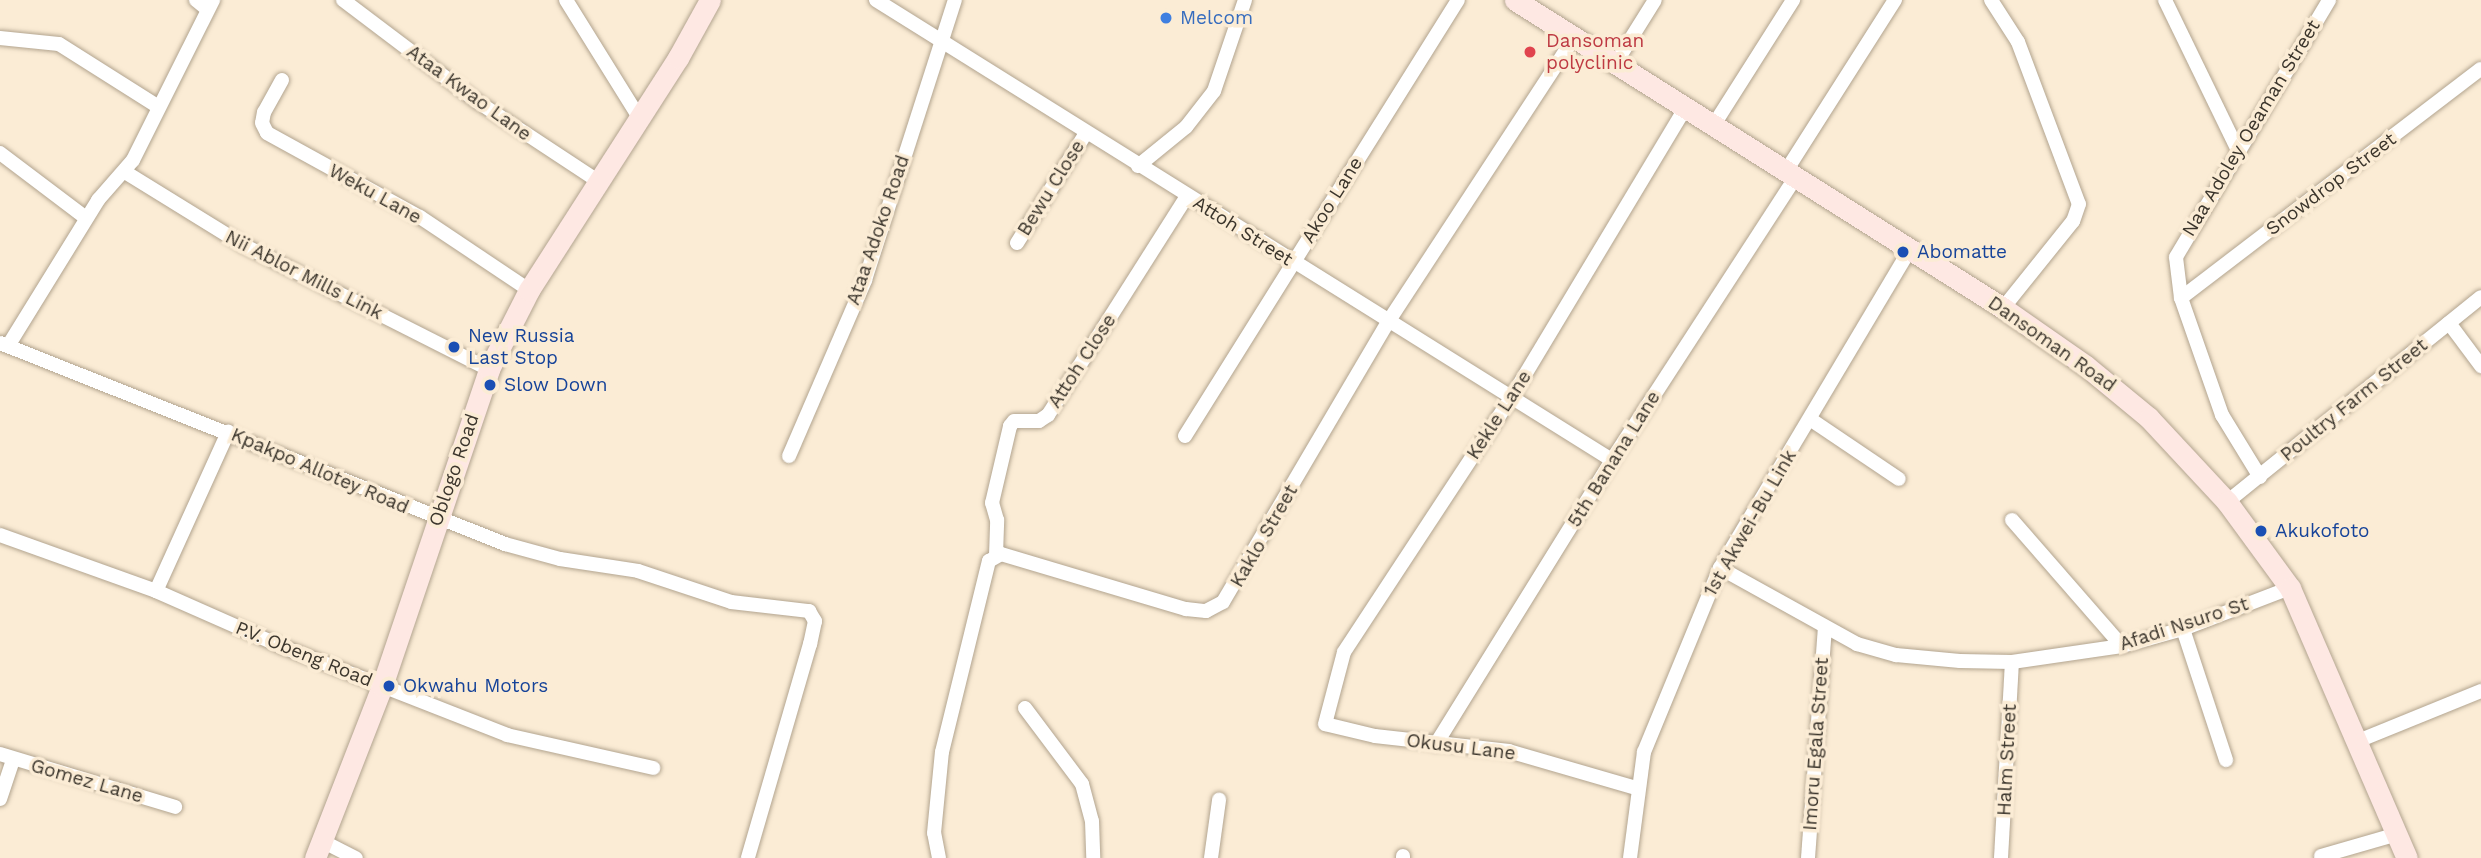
<!DOCTYPE html>
<html>
<head>
<meta charset="utf-8">
<style>
  body { margin:0 }
  #map { position:relative; width:2481px; height:858px; overflow:hidden; background:#fbecd5; font-family:"Work Sans",sans-serif }
  div>[style] { position:absolute }
  .roads { filter:drop-shadow(0 0 2px #b2a48f) drop-shadow(0 0 2px #b2a48f) }
  .street>* { height:14px; margin:-7px; padding:0 7px; transform-origin:7px; border-radius:7px; background:#fff }
  .secondary>* { height:21px; margin:-10.5px; padding:0 10.5px; transform-origin:10.5px; border-radius:10.5px; background:#fee8e3 }
  .dots>* { width:19px; height:19px; translate:-50% -50%; box-sizing:border-box; border:4px solid #fbecd5; border-radius:50% }
  span { translate:-50% -50%; white-space:nowrap; text-align:center; line-height:1.15; -webkit-text-stroke:7px #fbecd5; paint-order:stroke }
  .shop-label { font-size:19px; color:#366cbe }
  .left { translate:0 -50%; text-align:left }
  .health-label { font-size:19px; color:#be3a42 }
  .street-label { font-size:19px; color:#3b352c }
  .transit-label { font-size:19px; color:#164399 }
</style>
</head>
<body>
<div id="map">
  <div class="roads">
    <div class="street">
      <i style="left:196px;top:0;width:14px;rotate:39deg"></i>
      <i style="left:343px;top:0;width:169px;rotate:37.1deg"></i>
      <i style="left:478px;top:102px;width:144px;rotate:33.4deg"></i>
      <i style="left:566px;top:0;width:140px;rotate:58.1deg"></i>
      <i style="left:876px;top:0;width:868px;rotate:32.01deg"></i>
      <i style="left:1991px;top:0;width:50px;rotate:57.3deg"></i>
      <i style="left:2018px;top:42px;width:173px;rotate:69.4deg"></i>
      <i style="left:2079px;top:204px;width:18px;rotate:109deg"></i>
      <i style="left:2073px;top:221px;width:112px;rotate:128.8deg"></i>
      <i style="left:2165px;top:0;width:165px;rotate:64.1deg"></i>
      <i style="left:0;top:38px;width:59px;rotate:5.8deg"></i>
      <i style="left:59px;top:44px;width:116px;rotate:32.3deg"></i>
      <i style="left:1615px;top:64px;width:75px;rotate:-58deg"></i>
      <i style="left:282px;top:80px;width:37px;rotate:119deg"></i>
      <i style="left:264px;top:112px;width:11px;rotate:100deg"></i>
      <i style="left:262px;top:123px;width:11px;rotate:63deg"></i>
      <i style="left:267px;top:133px;width:175px;rotate:28.8deg"></i>
      <i style="left:420px;top:217px;width:131px;rotate:33.8deg"></i>
      <i style="left:1715px;top:123px;width:146px;rotate:-57.6deg"></i>
      <i style="left:0;top:153px;width:108px;rotate:37.1deg"></i>
      <i style="left:1138px;top:166px;width:62px;rotate:-39.1deg"></i>
      <i style="left:1186px;top:127px;width:46px;rotate:-52.1deg"></i>
      <i style="left:1214px;top:91px;width:96px;rotate:-71.2deg"></i>
      <i style="left:1786px;top:171px;width:203px;rotate:-57.5deg"></i>
      <i style="left:125px;top:172px;width:139px;rotate:31.7deg"></i>
      <i style="left:243px;top:245px;width:275px;rotate:26.8deg"></i>
      <i style="left:1017px;top:243px;width:130px;rotate:-57.9deg"></i>
      <i style="left:2181px;top:298px;width:377px;rotate:-37.4deg"></i>
      <i style="left:2449px;top:323px;width:54px;rotate:53.3deg"></i>
      <i style="left:0;top:343px;width:544px;rotate:21.7deg"></i>
      <i style="left:505px;top:544px;width:57px;rotate:15.3deg"></i>
      <i style="left:560px;top:559px;width:79px;rotate:8.7deg"></i>
      <i style="left:638px;top:571px;width:98px;rotate:18.4deg"></i>
      <i style="left:731px;top:602px;width:79px;rotate:6.6deg"></i>
      <i style="left:809px;top:611px;width:12px;rotate:59deg"></i>
      <i style="left:815px;top:621px;width:24px;rotate:102deg"></i>
      <i style="left:810px;top:644px;width:223px;rotate:106.2deg"></i>
      <i style="left:8px;top:346px;width:172px;rotate:-58.3deg"></i>
      <i style="left:98px;top:200px;width:53px;rotate:-48.8deg"></i>
      <i style="left:133px;top:160px;width:179px;rotate:-63.4deg"></i>
      <i style="left:1810px;top:419px;width:107px;rotate:34deg"></i>
      <i style="left:1185px;top:436px;width:514px;rotate:-57.95deg"></i>
      <i style="left:789px;top:456px;width:192px;rotate:-66.6deg"></i>
      <i style="left:865px;top:280px;width:294px;rotate:-72.2deg"></i>
      <i style="left:2260px;top:477px;width:73px;rotate:-121.5deg"></i>
      <i style="left:2222px;top:415px;width:124px;rotate:-109.3deg"></i>
      <i style="left:2181px;top:298px;width:41px;rotate:-97deg"></i>
      <i style="left:2176px;top:257px;width:299px;rotate:-59.2deg"></i>
      <i style="left:2227px;top:502px;width:326px;rotate:-38.9deg"></i>
      <i style="left:2012px;top:520px;width:167px;rotate:48.9deg"></i>
      <i style="left:0;top:535px;width:166px;rotate:19.7deg"></i>
      <i style="left:156px;top:591px;width:139px;rotate:23.8deg"></i>
      <i style="left:283px;top:647px;width:241px;rotate:21.4deg"></i>
      <i style="left:507px;top:735px;width:150px;rotate:12.7deg"></i>
      <i style="left:996px;top:555px;width:35px;rotate:-88deg"></i>
      <i style="left:997px;top:520px;width:18px;rotate:-106deg"></i>
      <i style="left:992px;top:503px;width:79px;rotate:-76.8deg"></i>
      <i style="left:1010px;top:426px;width:6px;rotate:-51deg"></i>
      <i style="left:1014px;top:421px;width:25px"></i>
      <i style="left:1039px;top:421px;width:11px;rotate:-34deg"></i>
      <i style="left:1048px;top:415px;width:259px;rotate:-57.6deg"></i>
      <i style="left:1720px;top:568px;width:157px;rotate:29deg"></i>
      <i style="left:1857px;top:644px;width:41px;rotate:15.8deg"></i>
      <i style="left:1896px;top:655px;width:64px;rotate:5.4deg"></i>
      <i style="left:1960px;top:661px;width:52px;rotate:1.1deg"></i>
      <i style="left:2012px;top:662px;width:111px;rotate:-8.3deg"></i>
      <i style="left:2122px;top:646px;width:63px;rotate:-15.6deg"></i>
      <i style="left:2183px;top:629px;width:115px;rotate:-21deg"></i>
      <i style="left:156px;top:591px;width:175px;rotate:-65.6deg"></i>
      <i style="left:2183px;top:629px;width:138px;rotate:71.8deg"></i>
      <i style="left:1025px;top:708px;width:95px;rotate:53.1deg"></i>
      <i style="left:1082px;top:784px;width:38px;rotate:75deg"></i>
      <i style="left:1092px;top:821px;width:37px;rotate:88deg"></i>
      <i style="left:2358px;top:741px;width:133px;rotate:-22.1deg"></i>
      <i style="left:1436px;top:744px;width:334px;rotate:-58.2deg"></i>
      <i style="left:1612px;top:460px;width:338px;rotate:-57deg"></i>
      <i style="left:0;top:754px;width:183px;rotate:16.8deg"></i>
      <i style="left:1636px;top:788px;width:132px;rotate:-163.8deg"></i>
      <i style="left:1509px;top:751px;width:135px;rotate:-173.6deg"></i>
      <i style="left:1375px;top:736px;width:51px;rotate:-166.5deg"></i>
      <i style="left:1325px;top:724px;width:74px;rotate:-75.2deg"></i>
      <i style="left:1344px;top:652px;width:304px;rotate:-56.7deg"></i>
      <i style="left:1511px;top:398px;width:338px;rotate:-59deg"></i>
      <i style="left:0;top:799px;width:41px;rotate:-71.6deg"></i>
      <i style="left:322px;top:841px;width:38px;rotate:27deg"></i>
      <i style="left:1403px;top:856px;width:2px;rotate:90deg"></i>
      <i style="left:2321px;top:856px;width:79px;rotate:-16.1deg"></i>
      <i style="left:939px;top:858px;width:25px;rotate:-101deg"></i>
      <i style="left:934px;top:833px;width:81px;rotate:-84.4deg"></i>
      <i style="left:942px;top:752px;width:197px;rotate:-76.2deg"></i>
      <i style="left:989px;top:561px;width:14px;rotate:-30deg"></i>
      <i style="left:1001px;top:554px;width:193px;rotate:16.6deg"></i>
      <i style="left:1186px;top:609px;width:20px;rotate:6deg"></i>
      <i style="left:1206px;top:611px;width:19px;rotate:-28deg"></i>
      <i style="left:1223px;top:602px;width:325px;rotate:-59.5deg"></i>
      <i style="left:1388px;top:322px;width:339px;rotate:-56.8deg"></i>
      <i style="left:1211px;top:858px;width:59px;rotate:-82.1deg"></i>
      <i style="left:1630px;top:858px;width:107px;rotate:-82.5deg"></i>
      <i style="left:1644px;top:752px;width:199px;rotate:-67.6deg"></i>
      <i style="left:1720px;top:568px;width:371px;rotate:-59.2deg"></i>
      <i style="left:1808px;top:858px;width:230px;rotate:-85.8deg"></i>
      <i style="left:2001px;top:858px;width:196px;rotate:-86.8deg"></i>
    </div>
    <div class="secondary">
      <i style="left:1515px;top:0;width:577px;rotate:32.26deg"></i>
      <i style="left:2003px;top:308px;width:101px;rotate:34.9deg"></i>
      <i style="left:2086px;top:366px;width:82px;rotate:39.5deg"></i>
      <i style="left:2149px;top:418px;width:115px;rotate:47.1deg"></i>
      <i style="left:2227px;top:502px;width:107px;rotate:53.8deg"></i>
      <i style="left:2290px;top:588px;width:294px;rotate:66.6deg"></i>
      <i style="left:315px;top:858px;width:185px;rotate:-68.7deg"></i>
      <i style="left:382px;top:686px;width:335px;rotate:-71.3deg"></i>
      <i style="left:489px;top:369px;width:89px;rotate:-63.1deg"></i>
      <i style="left:529px;top:290px;width:276px;rotate:-57.3deg"></i>
      <i style="left:678px;top:58px;width:66px;rotate:-61.1deg"></i>
    </div>
  </div>
  <div class="dots">
    <i style="left:1166px;top:18px;background:#3f7fe0"></i>
    <i style="left:1530px;top:52px;background:#e0444e"></i>
    <i style="left:1903px;top:252px;background:#1a4fb4"></i>
    <i style="left:454px;top:347px;background:#1a4fb4"></i>
    <i style="left:490px;top:385px;background:#1a4fb4"></i>
    <i style="left:2261px;top:531px;background:#1a4fb4"></i>
    <i style="left:389px;top:686px;background:#1a4fb4"></i>
  </div>
  <div class="shop-label">
    <span class="left" style="left:1180px;top:18px">Melcom</span>
  </div>
  <div class="health-label">
    <span class="left" style="left:1546px;top:52px">Dansoman<br>polyclinic</span>
  </div>
  <div class="street-label">
    <span style="left:469px;top:93px;rotate:36deg">Ataa Kwao Lane</span>
    <span style="left:2251px;top:128px;rotate:-59deg">Naa Adoley Oeaman Street</span>
    <span style="left:2331px;top:184px;rotate:-37deg">Snowdrop Street</span>
    <span style="left:1051px;top:188px;rotate:-58deg">Bewu Close</span>
    <span style="left:375px;top:194px;rotate:29deg">Weku Lane</span>
    <span style="left:1332px;top:200px;rotate:-58deg">Akoo Lane</span>
    <span style="left:878px;top:230px;rotate:-71deg">Ataa Adoko Road</span>
    <span style="left:1243px;top:231px;rotate:32deg">Attoh Street</span>
    <span style="left:304px;top:275px;rotate:27deg">Nii Ablor Mills Link</span>
    <span style="left:2052px;top:344px;rotate:35deg">Dansoman Road</span>
    <span style="left:1082px;top:361px;rotate:-57deg">Attoh Close</span>
    <span style="left:2354px;top:400px;rotate:-39deg">Poultry Farm Street</span>
    <span style="left:1499px;top:415px;rotate:-57deg">Kekle Lane</span>
    <span style="left:1614px;top:459px;rotate:-58deg">5th Banana Lane</span>
    <span style="left:454px;top:470px;rotate:-71deg">Oblogo Road</span>
    <span style="left:320px;top:471px;rotate:23deg">Kpakpo Allotey Road</span>
    <span style="left:1750px;top:523px;rotate:-60deg">1st Akwei-Bu Link</span>
    <span style="left:1264px;top:536px;rotate:-60deg">Kaklo Street</span>
    <span style="left:2184px;top:624px;rotate:-18deg">Afadi Nsuro St</span>
    <span style="left:304px;top:654px;rotate:22deg">P.V. Obeng Road</span>
    <span style="left:1816px;top:744px;rotate:-86deg">Imoru Egala Street</span>
    <span style="left:1461px;top:747px;rotate:7deg">Okusu Lane</span>
    <span style="left:2007px;top:760px;rotate:-87deg">Halm Street</span>
    <span style="left:87px;top:781px;rotate:16deg">Gomez Lane</span>
  </div>
  <div class="transit-label">
    <span class="left" style="left:1917px;top:252px">Abomatte</span>
    <span class="left" style="left:468px;top:347px">New Russia<br>Last Stop</span>
    <span class="left" style="left:504px;top:385px">Slow Down</span>
    <span class="left" style="left:2275px;top:531px">Akukofoto</span>
    <span class="left" style="left:403px;top:686px">Okwahu Motors</span>
  </div>
</div>
</body>
</html>
